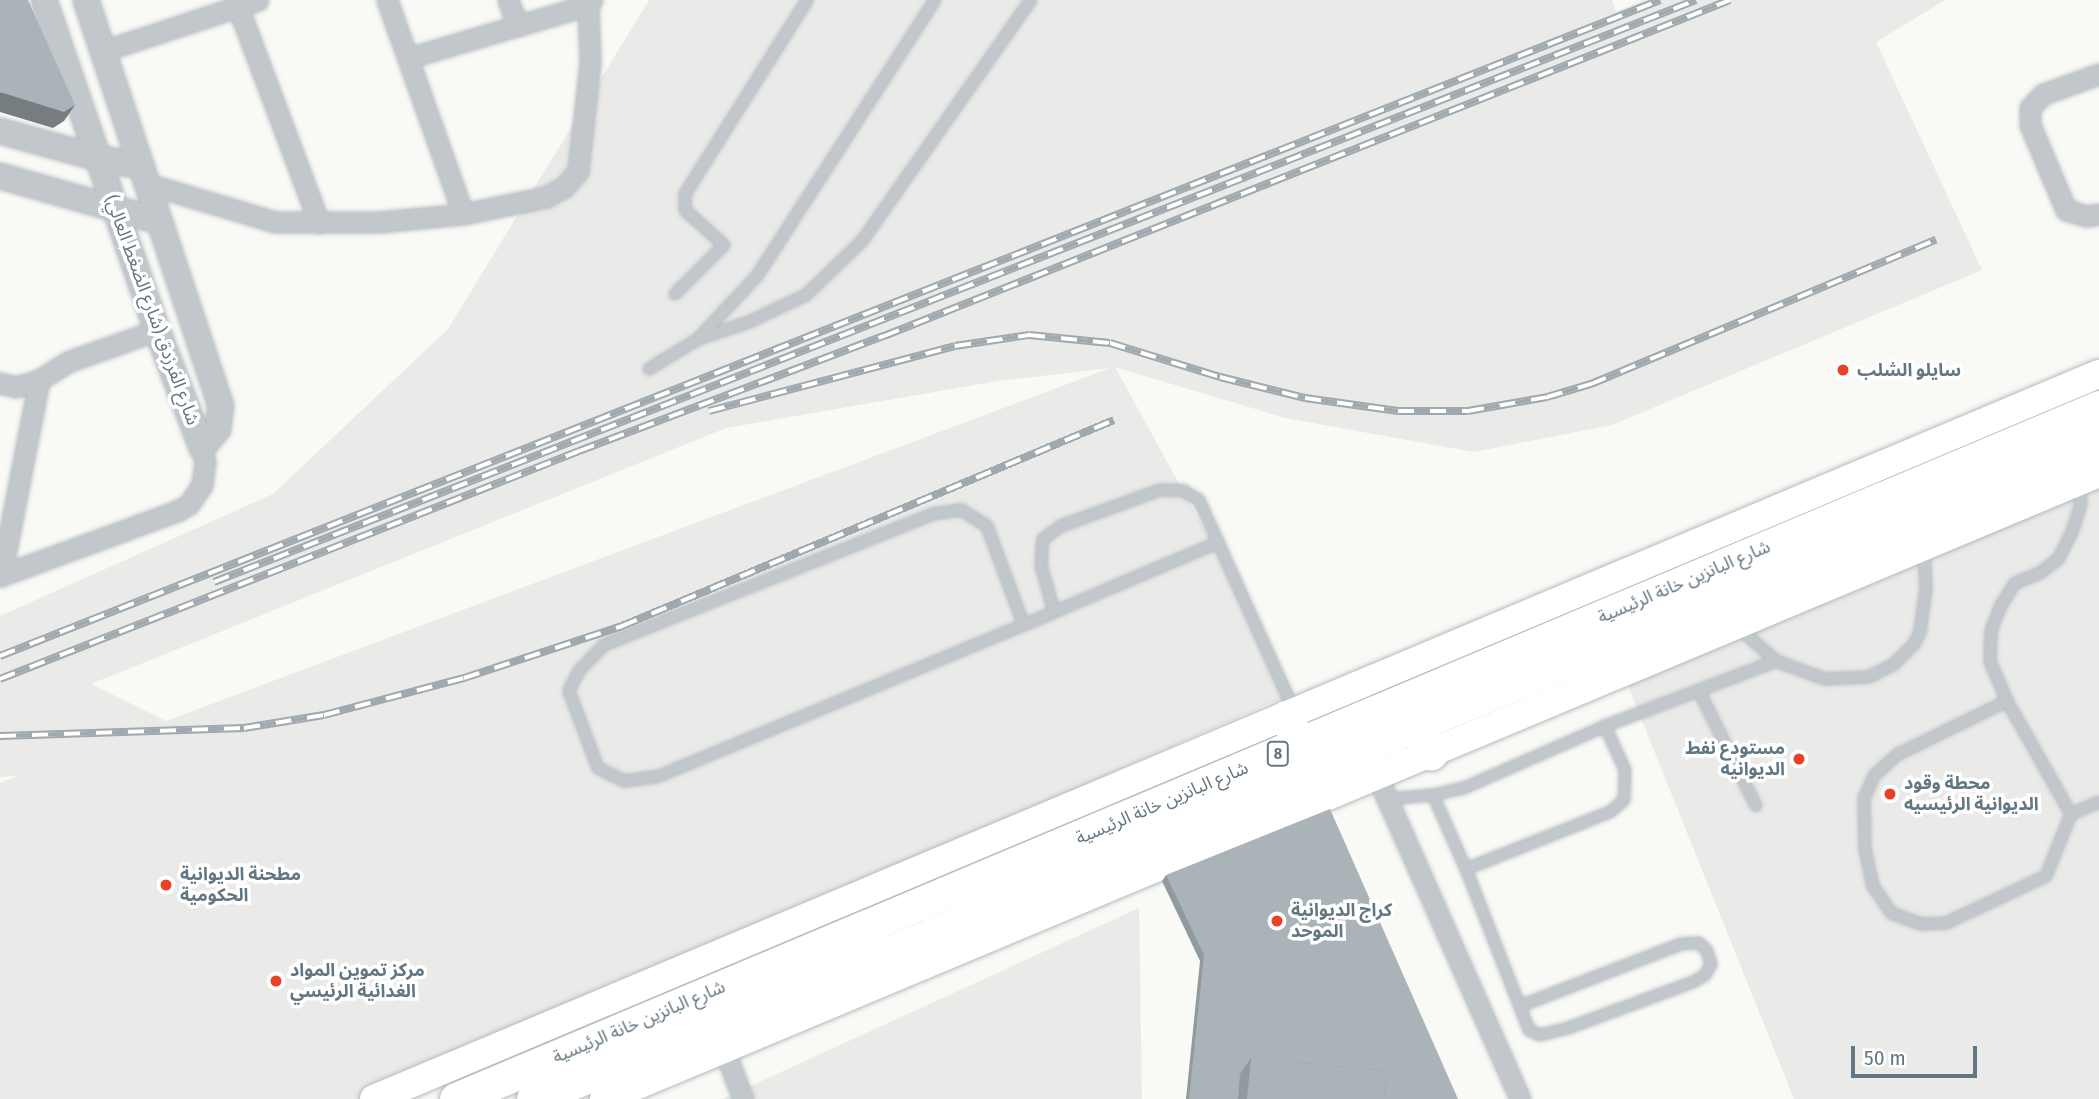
<!DOCTYPE html>
<html>
<head>
<meta charset="utf-8">
<style>
  body { margin:0 }
  #map { position:relative; width:2099px; height:1099px; overflow:hidden; background:#f9f9f6; font-family:"Fira Sans Condensed","Noto Sans Arabic",sans-serif }
  div>[style] { position:absolute }
  .built>* { inset:0; background:#eaeae9 }
  .roads { filter:drop-shadow(0 0 2px #b4bbbf) drop-shadow(0 0 2px #b4bbbf) }
  .service>* { height:10px; margin:-5px; padding:0 5px; transform-origin:5px; border-radius:5px; background:#c1c7ca }
  .minor>* { height:19px; margin:-9.5px; padding:0 9.5px; transform-origin:9.5px; border-radius:9.5px; background:#c1c7ca }
  .tertiary>* { height:24px; margin:-12px; padding:0 12px; transform-origin:12px; border-radius:12px; background:#c1c7ca }
  .secondary>* { height:28px; margin:-14px; padding:0 14px; transform-origin:14px; border-radius:14px; background:#fff }
  .trunk>* { height:33px; margin:-16.5px; padding:0 16.5px; transform-origin:16.5px; border-radius:16.5px; background:#fff }
  .rail>* { height:8px; margin-top:-4px; transform-origin:0; background:repeating-linear-gradient(90deg,#fff 0 16px,#a0a9ae 0 32px); box-sizing:border-box; border-block:2px solid #a0a9ae }
  .wall>* { inset:0; background:#919a9e }
  .shaded-wall>* { inset:0; background:#767d81 }
  .building>* { inset:0; background:#a9b3b8 }
  .dots>* { width:19px; height:19px; translate:-50% -50%; box-sizing:border-box; border:4px solid #fff; border-radius:50% }
  span { translate:-50% -50%; white-space:nowrap; text-align:center; line-height:1.15; -webkit-text-stroke:7px #fff; paint-order:stroke }
  .shield-label span { padding:2px 5px; background:#fff; border:2px solid; border-radius:5px; -webkit-text-stroke-width:0 }
  .shield-label { font-size:16px; color:#637782; font-weight:700 }
  .street-label { font-size:18px; color:#637782 }
  .poi-label { font-size:18px; color:#637782; font-weight:700 }
  .left { translate:0 -50%; text-align:left }
  .right { translate:-100% -50%; text-align:right }
  .scale { position:absolute; left:1851px; top:1046px; width:126px; height:32px; box-sizing:border-box; border:4px solid #637782; border-top:0; padding-left:9px; font-size:21px; line-height:24px; white-space:nowrap; color:#637782; -webkit-text-stroke:5px #fff; paint-order:stroke }
</style>
</head>
<body>
<div id="map">
  <div class="built">
    <i style="clip-path:polygon(evenodd,649px 0,1612px 0,1616px 11px,1644px 0,1945px 0,1876px 42px,1982px 270px,1612px 425px,1474px 452px,1285px 418px,1115px 367px,1294px 693px,364px 1099px,0 1099px,0 783px,18px 776px,0 777px,0 616px,273px 494px,448px 329px,649px 0,1110px 368px,166px 721px,91px 684px,726px 428px,998px 381px,1110px 368px)"></i>
    <i style="clip-path:polygon(2099px 444px,2099px 1099px,1794px 1099px,1616px 656px)"></i>
    <i style="clip-path:polygon(1139px 908px,1142px 1099px,722px 1099px)"></i>
  </div>
  <div class="roads">
    <div class="service">
      <i style="left:675px;top:294px;width:69px;rotate:-45deg"></i>
      <i style="left:724px;top:245px;width:52px;rotate:-138.1deg"></i>
      <i style="left:685px;top:210px;width:16px;rotate:-90deg"></i>
      <i style="left:685px;top:194px;width:229px;rotate:-57.8deg"></i>
      <i style="left:698px;top:339px;width:54px;rotate:-18.4deg"></i>
      <i style="left:749px;top:322px;width:63px;rotate:-25.3deg"></i>
      <i style="left:806px;top:295px;width:78px;rotate:-44deg"></i>
      <i style="left:862px;top:241px;width:294px;rotate:-55deg"></i>
      <i style="left:649px;top:369px;width:57px;rotate:-31.5deg"></i>
      <i style="left:698px;top:339px;width:86px;rotate:-46.9deg"></i>
      <i style="left:757px;top:276px;width:328px;rotate:-57.2deg"></i>
      <i style="left:2078px;top:484px;width:20px;rotate:81deg"></i>
      <i style="left:2081px;top:504px;width:32px;rotate:108deg"></i>
      <i style="left:2071px;top:534px;width:28px;rotate:117deg"></i>
      <i style="left:2058px;top:559px;width:23px;rotate:142deg"></i>
      <i style="left:2040px;top:573px;width:27px;rotate:158deg"></i>
      <i style="left:2015px;top:583px;width:26px;rotate:122deg"></i>
      <i style="left:2001px;top:605px;width:28px;rotate:111deg"></i>
      <i style="left:1991px;top:631px;width:30px;rotate:92deg"></i>
      <i style="left:1990px;top:661px;width:43px;rotate:67deg"></i>
      <i style="left:2007px;top:701px;width:123px;rotate:153.9deg"></i>
      <i style="left:1897px;top:755px;width:31px;rotate:138deg"></i>
      <i style="left:1874px;top:776px;width:24px;rotate:114deg"></i>
      <i style="left:1864px;top:798px;width:51px;rotate:88.9deg"></i>
      <i style="left:1865px;top:849px;width:38px;rotate:78deg"></i>
      <i style="left:1873px;top:886px;width:32px;rotate:56deg"></i>
      <i style="left:1891px;top:913px;width:32px;rotate:20deg"></i>
      <i style="left:1921px;top:924px;width:25px;rotate:-2deg"></i>
      <i style="left:1946px;top:923px;width:110px;rotate:-25.2deg"></i>
      <i style="left:2046px;top:876px;width:67px;rotate:-68deg"></i>
      <i style="left:2071px;top:814px;width:30px;rotate:-23deg"></i>
      <i style="left:1054px;top:612px;width:179px;rotate:-23deg"></i>
      <i style="left:1023px;top:623px;width:103px;rotate:-110.4deg"></i>
      <i style="left:987px;top:526px;width:31px;rotate:-148deg"></i>
      <i style="left:961px;top:510px;width:28px;rotate:172deg"></i>
      <i style="left:933px;top:514px;width:354px;rotate:158.3deg"></i>
      <i style="left:604px;top:645px;width:36px;rotate:134deg"></i>
      <i style="left:579px;top:671px;width:22px;rotate:117deg"></i>
      <i style="left:569px;top:691px;width:82px;rotate:69.4deg"></i>
      <i style="left:598px;top:768px;width:30px;rotate:26deg"></i>
      <i style="left:625px;top:781px;width:34px;rotate:-8deg"></i>
      <i style="left:659px;top:776px;width:428px;rotate:-22.5deg"></i>
      <i style="left:1054px;top:612px;width:49px;rotate:-105.5deg"></i>
      <i style="left:1041px;top:565px;width:26px;rotate:-86deg"></i>
      <i style="left:1043px;top:539px;width:22px;rotate:-36deg"></i>
      <i style="left:1061px;top:526px;width:105px;rotate:-20deg"></i>
      <i style="left:1160px;top:490px;width:24px;rotate:2deg"></i>
      <i style="left:1184px;top:491px;width:17px;rotate:31deg"></i>
      <i style="left:1199px;top:500px;width:230px;rotate:65.7deg"></i>
      <i style="left:1739px;top:628px;width:50px;rotate:41.7deg"></i>
      <i style="left:1776px;top:661px;width:52px;rotate:20.2deg"></i>
      <i style="left:1825px;top:679px;width:44px;rotate:-2.6deg"></i>
      <i style="left:1869px;top:677px;width:28px;rotate:-27deg"></i>
      <i style="left:1894px;top:664px;width:28px;rotate:-45deg"></i>
      <i style="left:1914px;top:644px;width:13px;rotate:-63deg"></i>
      <i style="left:1920px;top:632px;width:45px;rotate:-82.4deg"></i>
      <i style="left:1926px;top:587px;width:38px;rotate:-93deg"></i>
      <i style="left:1699px;top:691px;width:128px;rotate:63.6deg"></i>
      <i style="left:2007px;top:701px;width:130px;rotate:60.5deg"></i>
      <i style="left:1433px;top:795px;width:81px;rotate:66deg"></i>
      <i style="left:1466px;top:869px;width:173px;rotate:68.6deg"></i>
      <i style="left:1529px;top:1030px;width:12px;rotate:24deg"></i>
      <i style="left:1540px;top:1035px;width:29px;rotate:-14deg"></i>
      <i style="left:1568px;top:1028px;width:133px;rotate:-20.2deg"></i>
      <i style="left:1693px;top:982px;width:14px;rotate:-30deg"></i>
      <i style="left:1705px;top:975px;width:13px;rotate:-61deg"></i>
      <i style="left:1711px;top:964px;width:14px;rotate:-107deg"></i>
      <i style="left:1707px;top:951px;width:11px;rotate:-135deg"></i>
      <i style="left:1699px;top:943px;width:18px;rotate:177deg"></i>
      <i style="left:1681px;top:944px;width:173px;rotate:158.9deg"></i>
      <i style="left:1387px;top:799px;width:46px;rotate:-5deg"></i>
      <i style="left:1433px;top:795px;width:32px;rotate:-13deg"></i>
      <i style="left:1464px;top:788px;width:154px;rotate:-23.7deg"></i>
      <i style="left:1605px;top:726px;width:183px;rotate:-20.8deg"></i>
      <i style="left:1466px;top:869px;width:155px;rotate:-21.6deg"></i>
      <i style="left:1610px;top:812px;width:18px;rotate:-41deg"></i>
      <i style="left:1624px;top:800px;width:30px;rotate:-88deg"></i>
      <i style="left:1625px;top:770px;width:48px;rotate:-114.4deg"></i>
    </div>
    <div class="minor">
      <i style="left:387px;top:0;width:227px;rotate:70.4deg"></i>
      <i style="left:508px;top:0;width:28px;rotate:69deg"></i>
      <i style="left:238px;top:7px;width:231px;rotate:69.4deg"></i>
      <i style="left:103px;top:51px;width:163px;rotate:-18.2deg"></i>
      <i style="left:408px;top:58px;width:188px;rotate:-16.4deg"></i>
      <i style="left:2099px;top:74px;width:59px;rotate:160.3deg"></i>
      <i style="left:2043px;top:94px;width:19px;rotate:133deg"></i>
      <i style="left:2030px;top:108px;width:17px;rotate:90deg"></i>
      <i style="left:2030px;top:125px;width:92px;rotate:67deg"></i>
      <i style="left:2066px;top:210px;width:22px;rotate:16deg"></i>
      <i style="left:2087px;top:216px;width:12px;rotate:-9deg"></i>
      <i style="left:148px;top:184px;width:133px;rotate:16.7deg"></i>
      <i style="left:275px;top:222px;width:104px"></i>
      <i style="left:379px;top:222px;width:84px;rotate:-5.4deg"></i>
      <i style="left:463px;top:214px;width:85px;rotate:-11.6deg"></i>
      <i style="left:546px;top:197px;width:21px;rotate:-29deg"></i>
      <i style="left:564px;top:187px;width:21px;rotate:-49deg"></i>
      <i style="left:578px;top:171px;width:110px;rotate:-83.7deg"></i>
      <i style="left:590px;top:62px;width:57px;rotate:-92deg"></i>
      <i style="left:588px;top:5px;width:6px;rotate:-51deg"></i>
      <i style="left:0;top:383px;width:16px;rotate:14deg"></i>
      <i style="left:16px;top:387px;width:24px;rotate:-17deg"></i>
      <i style="left:39px;top:380px;width:36px;rotate:-32deg"></i>
      <i style="left:70px;top:361px;width:92px;rotate:-19.6deg"></i>
      <i style="left:0;top:576px;width:191px;rotate:-20.2deg"></i>
      <i style="left:179px;top:510px;width:12px;rotate:-31deg"></i>
      <i style="left:189px;top:504px;width:23px;rotate:-56deg"></i>
      <i style="left:202px;top:485px;width:23px;rotate:-83deg"></i>
      <i style="left:205px;top:462px;width:14px;rotate:-102deg"></i>
      <i style="left:1px;top:576px;width:200px;rotate:-79deg"></i>
      <i style="left:1377px;top:776px;width:353px;rotate:66.1deg"></i>
      <i style="left:724px;top:1049px;width:53px;rotate:69.2deg"></i>
    </div>
    <div class="tertiary">
      <i style="left:44px;top:0;width:349px;rotate:71.1deg"></i>
      <i style="left:157px;top:330px;width:126px;rotate:69.1deg"></i>
      <i style="left:202px;top:448px;width:25px;rotate:-50deg"></i>
      <i style="left:218px;top:429px;width:23px;rotate:-83deg"></i>
      <i style="left:221px;top:406px;width:428px;rotate:-108.4deg"></i>
      <i style="left:0;top:131px;width:102px;rotate:15.4deg"></i>
      <i style="left:98px;top:158px;width:44px;rotate:10.5deg"></i>
      <i style="left:0;top:176px;width:165px;rotate:15.8deg"></i>
    </div>
    <div class="secondary">
      <i style="left:374px;top:1099px;width:1871px;rotate:-22.8deg"></i>
      <i style="left:604px;top:1099px;width:1621px;rotate:-22.72deg"></i>
    </div>
    <div class="trunk">
      <i style="left:1286px;top:717px;width:30px;rotate:63deg"></i>
      <i style="left:1421px;top:723px;width:32px;rotate:72deg"></i>
      <i style="left:456px;top:1099px;width:1783px;rotate:-22.84deg"></i>
      <i style="left:533px;top:1099px;width:433px;rotate:-22.4deg"></i>
      <i style="left:933px;top:934px;width:532px;rotate:-23.38deg"></i>
      <i style="left:1421px;top:723px;width:734px;rotate:-22.58deg"></i>
    </div>
  </div>
  <div class="rail">
    <i style="left:709px;top:411px;width:254px;rotate:-14.8deg"></i>
    <i style="left:955px;top:346px;width:75px;rotate:-8.5deg"></i>
    <i style="left:1029px;top:335px;width:81px;rotate:5.6deg"></i>
    <i style="left:1110px;top:343px;width:115px;rotate:17.2deg"></i>
    <i style="left:1220px;top:377px;width:88px;rotate:13.9deg"></i>
    <i style="left:1305px;top:398px;width:94px;rotate:8deg"></i>
    <i style="left:1398px;top:411px;width:70px"></i>
    <i style="left:1468px;top:411px;width:80px;rotate:-10deg"></i>
    <i style="left:1547px;top:397px;width:46px;rotate:-16.5deg"></i>
    <i style="left:1591px;top:384px;width:374px;rotate:-22.7deg"></i>
    <i style="left:214px;top:582px;width:1592px;rotate:-21.44deg"></i>
    <i style="left:0;top:656px;width:1785px;rotate:-21.56deg"></i>
    <i style="left:0;top:679px;width:622px;rotate:-21.49deg"></i>
    <i style="left:579px;top:451px;width:326px;rotate:-20.7deg"></i>
    <i style="left:884px;top:336px;width:910px;rotate:-21.66deg"></i>
    <i style="left:0;top:736px;width:244px;rotate:-1.9deg"></i>
    <i style="left:244px;top:728px;width:81px;rotate:-9.2deg"></i>
    <i style="left:324px;top:715px;width:145px;rotate:-14.8deg"></i>
    <i style="left:464px;top:678px;width:166px;rotate:-18.2deg"></i>
    <i style="left:622px;top:626px;width:533px;rotate:-22.72deg"></i>
  </div>
  <div class="wall">
    <i style="clip-path:polygon(1166px 875px,1458px 1099px,1186px 1099px,1200px 961px,1162px 881px)"></i>
  </div>
  <div class="shaded-wall">
    <i style="clip-path:polygon(0 92px,75px 105px,64px 121px,53px 128px,0 112px)"></i>
  </div>
  <div class="building">
    <i style="clip-path:polygon(0 0,28px 0,75px 105px,64px 112px,0 92px)"></i>
    <i style="clip-path:polygon(1330px 809px,1458px 1099px,1384px 1099px,1387px 1071px,1251px 1058px,1240px 1074px,1238px 1099px,1189px 1099px,1204px 955px,1166px 875px)"></i>
    <i style="clip-path:polygon(1251px 1058px,1387px 1071px,1384px 1099px,1247px 1099px)"></i>
  </div>
  <div class="dots">
    <i style="left:1843px;top:370px;background:#e84127"></i>
    <i style="left:1799px;top:759px;background:#e84127"></i>
    <i style="left:1890px;top:794px;background:#e84127"></i>
    <i style="left:166px;top:885px;background:#e84127"></i>
    <i style="left:1277px;top:921px;background:#e84127"></i>
    <i style="left:276px;top:981px;background:#e84127"></i>
  </div>
  <div class="shield-label">
    <span style="left:1278px;top:754px">8</span>
  </div>
  <div class="street-label">
    <span style="left:152px;top:310px;rotate:70deg">شارع الفرزدق (شارع الضغط العالي)</span>
    <span style="left:1684px;top:582px;rotate:-23deg">شارع البانزين خانة الرئيسية</span>
    <span style="left:1162px;top:803px;rotate:-23deg">شارع البانزين خانة الرئيسية</span>
    <span style="left:639px;top:1022px;rotate:-23deg">شارع البانزين خانة الرئيسية</span>
  </div>
  <div class="poi-label">
    <span class="left" style="left:1857px;top:370px">سايلو الشلب</span>
    <span class="right" style="left:1785px;top:759px">مستودع نفط<br>الديوانيه</span>
    <span class="left" style="left:1904px;top:794px">محطة وقود<br>الديوانية الرئيسيه</span>
    <span class="left" style="left:180px;top:885px">مطحنة الديوانية<br>الحكومية</span>
    <span class="left" style="left:1291px;top:921px">كراج الديوانية<br>الموحد</span>
    <span class="left" style="left:290px;top:981px">مركز تموين المواد<br>الغدائية الرئيسي</span>
  </div>
  <div class="scale">50 m</div>
</div>
</body>
</html>
